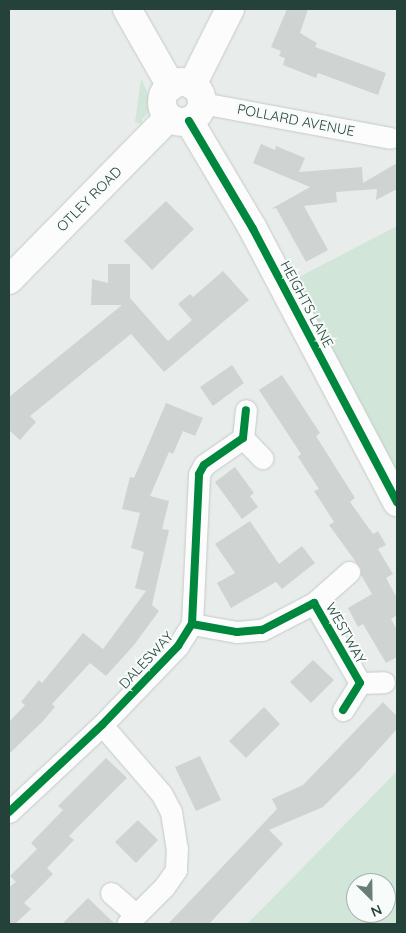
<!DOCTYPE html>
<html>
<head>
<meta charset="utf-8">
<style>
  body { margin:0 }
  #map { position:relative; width:406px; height:933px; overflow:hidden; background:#e8edeb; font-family:Quicksand,sans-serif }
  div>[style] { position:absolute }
  .green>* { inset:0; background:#d1e6d8 }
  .building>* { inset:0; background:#cfd4d2 }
  .roads { filter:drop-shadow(0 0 1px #c5cac8) drop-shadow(0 0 1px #c5cac8) }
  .street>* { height:21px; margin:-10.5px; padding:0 10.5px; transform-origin:10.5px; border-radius:10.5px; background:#fcfcfc }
  .secondary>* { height:28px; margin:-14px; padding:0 14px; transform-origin:14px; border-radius:14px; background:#fcfcfc }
  .secondary>.ring { margin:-14px; padding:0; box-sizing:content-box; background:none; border:28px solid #fcfcfc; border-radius:50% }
  .cycleway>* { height:8px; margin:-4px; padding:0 4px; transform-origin:4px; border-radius:4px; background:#00873e }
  span { translate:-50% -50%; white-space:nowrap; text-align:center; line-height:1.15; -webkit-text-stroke:4px #f7fbf9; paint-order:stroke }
  .street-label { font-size:14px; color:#24423a }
  .frame { position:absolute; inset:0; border:10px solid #24423a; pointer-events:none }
  .north { position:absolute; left:346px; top:873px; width:50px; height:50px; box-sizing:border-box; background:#f7fbf9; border:1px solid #a3b1ad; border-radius:50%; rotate:157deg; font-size:14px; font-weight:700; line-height:20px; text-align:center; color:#24423a }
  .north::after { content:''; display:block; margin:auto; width:18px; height:22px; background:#697e78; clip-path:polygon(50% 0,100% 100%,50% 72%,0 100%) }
</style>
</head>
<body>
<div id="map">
  <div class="green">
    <i style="clip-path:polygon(141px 78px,150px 98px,150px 111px,142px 119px,142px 124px,135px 122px)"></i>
    <i style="clip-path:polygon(397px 226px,397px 473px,293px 280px)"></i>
    <i style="clip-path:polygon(evenodd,397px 771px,397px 924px,247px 924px,313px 857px,397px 771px,356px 883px,386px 883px,386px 913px,356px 913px,356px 883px)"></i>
  </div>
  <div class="building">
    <i style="clip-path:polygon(287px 9px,308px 9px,300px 33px,317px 43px,315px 47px,386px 73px,378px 95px,318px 73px,316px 78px,283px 65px,285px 58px,279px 56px,281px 51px,271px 47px)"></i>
    <i style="clip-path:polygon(261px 144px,275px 150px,276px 146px,305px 158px,299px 172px,362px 167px,363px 183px,397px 163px,397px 189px,376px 200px,377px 189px,336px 192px,337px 202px,304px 206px,328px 250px,306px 262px,276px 208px,271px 209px,310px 187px,253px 163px)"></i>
    <i style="clip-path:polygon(166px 201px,194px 229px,152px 270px,124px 241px)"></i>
    <i style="clip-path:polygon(108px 264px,130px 264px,130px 298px,168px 341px,192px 320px,178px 304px,190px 294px,193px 297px,223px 271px,249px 300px,164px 372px,131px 334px,30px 416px,36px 422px,20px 440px,9px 430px,9px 397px,122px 305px,91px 305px,92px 279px,108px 283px)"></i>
    <i style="clip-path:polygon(232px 365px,244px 383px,213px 406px,200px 387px)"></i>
    <i style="clip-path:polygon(282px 375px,320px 433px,316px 436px,355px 498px,350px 502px,373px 534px,378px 531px,386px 545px,378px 549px,393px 574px,386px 578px,397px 598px,397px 615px,391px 619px,397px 630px,397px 657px,386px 663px,363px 624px,358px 627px,348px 608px,372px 594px,361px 575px,361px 569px,329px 525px,334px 522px,314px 491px,319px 489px,298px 457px,301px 454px,259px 390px)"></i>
    <i style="clip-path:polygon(166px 403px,203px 418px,195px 436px,183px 431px,173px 454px,169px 452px,150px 496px,169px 501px,162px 529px,169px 530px,152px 605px,159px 611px,134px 645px,106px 676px,90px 663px,52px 704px,55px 707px,43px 721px,9px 754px,9px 722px,25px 705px,21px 702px,39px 680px,42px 683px,83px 633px,103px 649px,146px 591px,135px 588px,144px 552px,131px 548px,140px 513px,122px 509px,130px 477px,134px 478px)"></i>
    <i style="clip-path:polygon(235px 467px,254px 493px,250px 496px,258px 507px,242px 519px,215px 482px)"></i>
    <i style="clip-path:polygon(250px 521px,279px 564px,302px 546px,315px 563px,282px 589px,276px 582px,231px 608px,217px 583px,235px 573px,215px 544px)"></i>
    <i style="clip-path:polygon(313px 660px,334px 680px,311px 703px,290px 682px)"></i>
    <i style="clip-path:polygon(383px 702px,397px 716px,397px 729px,359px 771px,323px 807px,269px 830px,283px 844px,209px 924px,168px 924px,277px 809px,272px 799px,303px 785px)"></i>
    <i style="clip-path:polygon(264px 707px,280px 724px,246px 758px,229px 741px)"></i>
    <i style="clip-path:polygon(200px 756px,221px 800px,196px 811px,175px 767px)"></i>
    <i style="clip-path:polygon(106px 758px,127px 778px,69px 836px,74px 840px,47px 868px,53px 874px,24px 903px,31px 909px,15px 924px,9px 924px,9px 887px,16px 882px,10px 876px,37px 849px,31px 843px,63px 810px,58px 806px)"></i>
    <i style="clip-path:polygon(138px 820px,158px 840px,136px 863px,115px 842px)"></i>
    <i style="clip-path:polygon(88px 898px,115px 924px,62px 924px)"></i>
  </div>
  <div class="roads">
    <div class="street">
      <i style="left:202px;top:103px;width:191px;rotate:10.5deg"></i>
      <i style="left:243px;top:438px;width:28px;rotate:46deg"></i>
      <i style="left:314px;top:603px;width:47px;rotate:-41.5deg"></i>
      <i style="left:192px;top:624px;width:46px;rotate:10.1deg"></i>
      <i style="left:237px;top:632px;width:25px;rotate:-5deg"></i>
      <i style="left:262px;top:630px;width:59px;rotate:-27.4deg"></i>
      <i style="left:314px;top:603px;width:92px;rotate:60.1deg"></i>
      <i style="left:360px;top:683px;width:32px;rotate:122deg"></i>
      <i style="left:360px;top:683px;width:24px;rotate:-2deg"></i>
      <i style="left:102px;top:725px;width:90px;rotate:49.1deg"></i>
      <i style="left:161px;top:793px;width:21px;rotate:62deg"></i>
      <i style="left:171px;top:812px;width:36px;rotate:81deg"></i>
      <i style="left:177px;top:848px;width:22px;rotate:93deg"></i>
      <i style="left:176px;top:870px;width:21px;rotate:125deg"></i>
      <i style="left:164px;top:887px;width:52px;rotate:135deg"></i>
      <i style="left:9px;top:812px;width:127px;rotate:-43.1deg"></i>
      <i style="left:102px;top:725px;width:110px;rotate:-46.1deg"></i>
      <i style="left:178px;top:646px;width:26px;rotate:-58deg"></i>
      <i style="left:192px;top:624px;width:150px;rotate:-87.3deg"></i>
      <i style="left:199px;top:474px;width:10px;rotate:-61deg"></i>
      <i style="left:204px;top:465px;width:47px;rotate:-34.7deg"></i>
      <i style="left:243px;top:438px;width:28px;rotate:-84deg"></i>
      <i style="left:111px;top:893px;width:33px;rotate:41deg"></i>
    </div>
    <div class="secondary">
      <i style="left:127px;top:9px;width:89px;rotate:60.3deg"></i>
      <i class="ring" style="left:162px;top:82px;width:12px;height:12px"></i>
      <i style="left:192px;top:85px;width:85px;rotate:-63.4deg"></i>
      <i style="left:189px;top:121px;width:126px;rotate:59.3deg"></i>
      <i style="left:253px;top:229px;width:309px;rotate:62.2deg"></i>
      <i style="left:9px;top:280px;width:228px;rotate:-45.5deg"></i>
    </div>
  </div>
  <div class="cycleway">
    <i style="left:189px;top:121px;width:126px;rotate:59.3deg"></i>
    <i style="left:253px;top:229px;width:309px;rotate:62.2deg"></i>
    <i style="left:192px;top:624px;width:46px;rotate:10.1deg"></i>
    <i style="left:237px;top:632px;width:25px;rotate:-5deg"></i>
    <i style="left:262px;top:630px;width:59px;rotate:-27.4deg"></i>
    <i style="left:314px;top:603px;width:92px;rotate:60.1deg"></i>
    <i style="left:360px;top:683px;width:32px;rotate:122deg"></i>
    <i style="left:9px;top:812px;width:127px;rotate:-43.1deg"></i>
    <i style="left:102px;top:725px;width:110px;rotate:-46.1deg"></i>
    <i style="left:178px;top:646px;width:26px;rotate:-58deg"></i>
    <i style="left:192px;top:624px;width:150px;rotate:-87.3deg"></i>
    <i style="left:199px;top:474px;width:10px;rotate:-61deg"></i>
    <i style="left:204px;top:465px;width:47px;rotate:-34.7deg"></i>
    <i style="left:243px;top:438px;width:28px;rotate:-84deg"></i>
  </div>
  <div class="street-label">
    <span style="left:296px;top:120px;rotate:11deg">POLLARD AVENUE</span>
    <span style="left:89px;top:199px;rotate:-45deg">OTLEY ROAD</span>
    <span style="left:307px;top:304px;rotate:62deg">HEIGHTS LANE</span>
    <span style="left:346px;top:633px;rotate:61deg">WESTWAY</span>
    <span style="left:146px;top:660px;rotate:-47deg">DALESWAY</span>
  </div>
  <div class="frame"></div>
  <div class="north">N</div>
</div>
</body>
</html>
